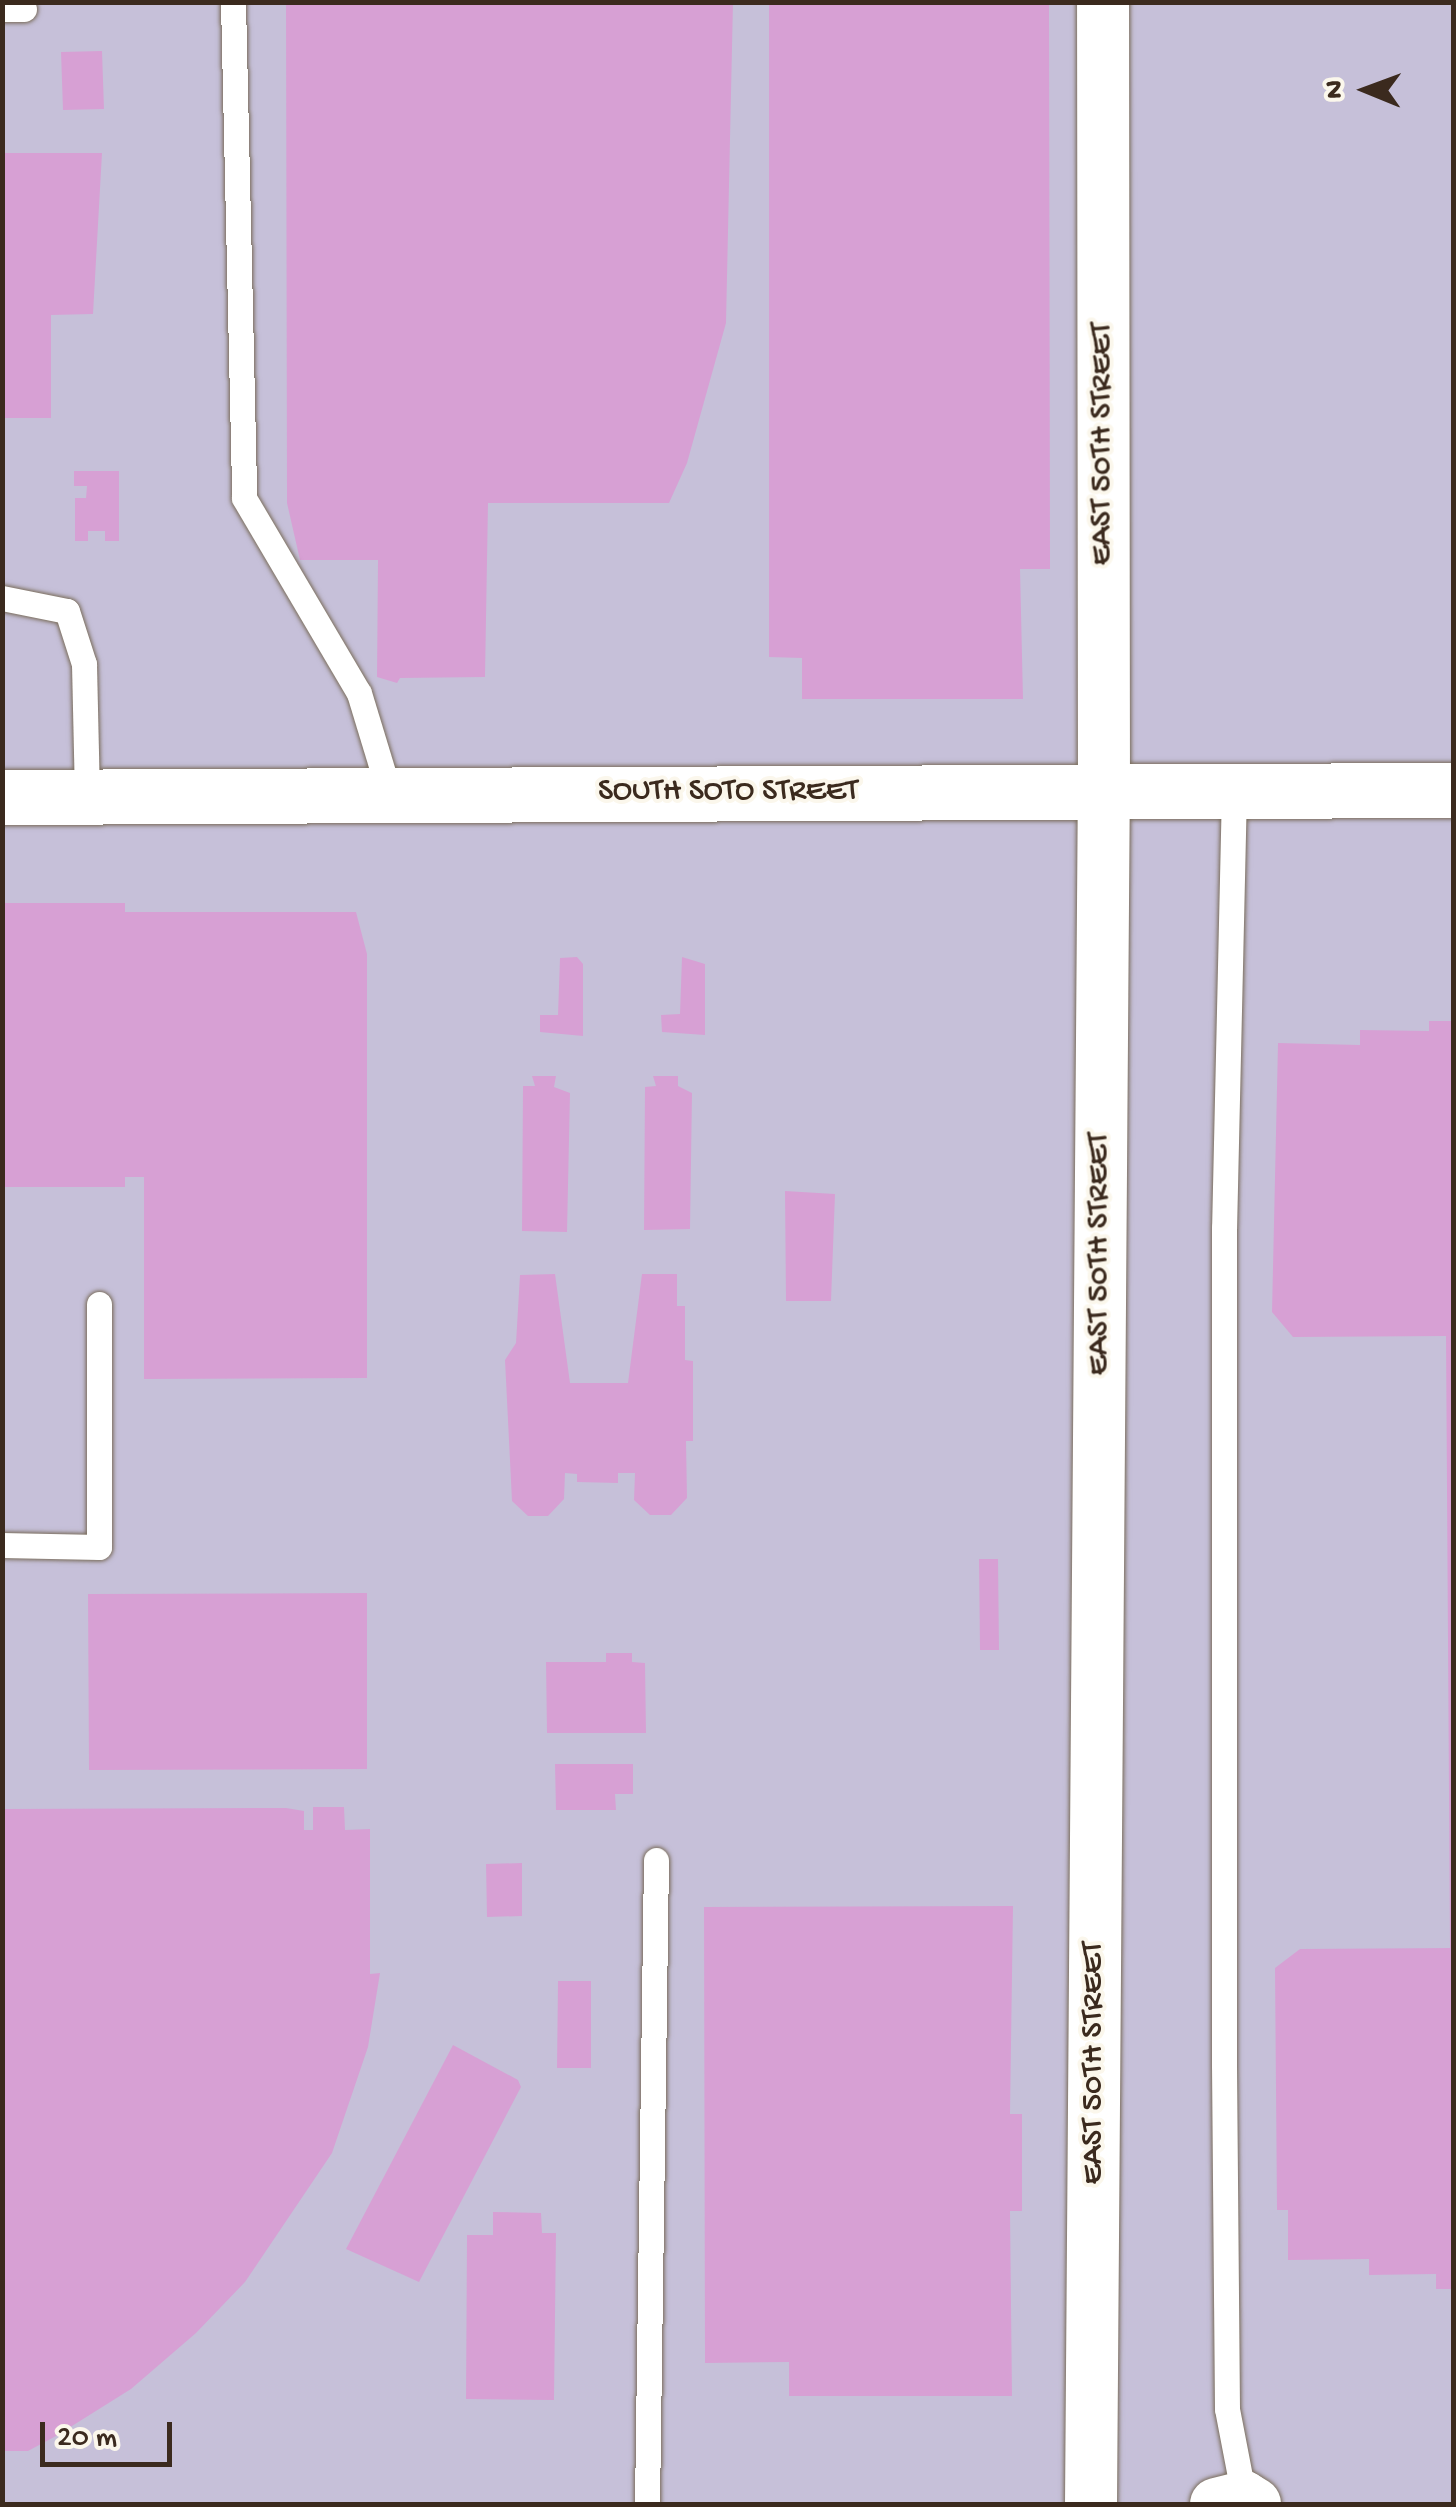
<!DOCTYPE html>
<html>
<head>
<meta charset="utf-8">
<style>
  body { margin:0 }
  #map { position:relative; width:1456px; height:2507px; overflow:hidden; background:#efe9ce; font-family:"Gochi Hand",sans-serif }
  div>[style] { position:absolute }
  .industrial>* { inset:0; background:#c6c0d9 }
  .building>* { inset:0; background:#d7a0d4 }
  .roads { filter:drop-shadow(0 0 2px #7a6d5c) drop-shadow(0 0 2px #7a6d5c) }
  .lane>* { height:25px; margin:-12.5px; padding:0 12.5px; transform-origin:12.5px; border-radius:12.5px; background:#fff }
  .street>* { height:52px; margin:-26px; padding:0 26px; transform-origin:26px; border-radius:26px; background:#fff }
  .secondary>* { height:55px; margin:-27.5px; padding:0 27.5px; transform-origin:27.5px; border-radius:27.5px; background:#fff }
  span { translate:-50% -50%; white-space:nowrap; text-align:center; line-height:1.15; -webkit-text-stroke:8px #fbf7ec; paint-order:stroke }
  .street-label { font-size:32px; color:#3b2a1e }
  .frame { position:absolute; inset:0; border:5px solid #3b2a1e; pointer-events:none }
  .north { position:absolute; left:1316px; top:40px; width:100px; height:100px; -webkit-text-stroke:8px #fbf7ec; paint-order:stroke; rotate:271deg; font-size:28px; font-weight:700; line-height:40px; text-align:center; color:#3b2a1e }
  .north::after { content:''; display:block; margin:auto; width:35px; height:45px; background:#3b2a1e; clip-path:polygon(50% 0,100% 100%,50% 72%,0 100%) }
  .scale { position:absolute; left:40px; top:2422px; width:132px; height:45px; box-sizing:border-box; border:5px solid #3b2a1e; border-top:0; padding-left:12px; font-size:30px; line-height:35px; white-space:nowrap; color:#3b2a1e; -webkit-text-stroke:8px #fbf7ec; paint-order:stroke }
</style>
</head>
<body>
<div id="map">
  <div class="industrial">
    <i style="clip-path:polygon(3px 3px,1453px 3px,1453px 2504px,3px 2504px)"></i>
  </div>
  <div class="building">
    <i style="clip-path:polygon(286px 2px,733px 2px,726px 323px,687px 463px,669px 503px,488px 503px,485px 677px,400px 678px,397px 683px,377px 677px,378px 560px,300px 560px,287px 503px)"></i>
    <i style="clip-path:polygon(769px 2px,1049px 2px,1050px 569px,1020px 569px,1023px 699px,802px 699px,802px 658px,769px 657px)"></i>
    <i style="clip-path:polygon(102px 51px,104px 109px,63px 110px,61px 52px)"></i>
    <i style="clip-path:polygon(2px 153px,102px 153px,93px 314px,51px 315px,51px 418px,2px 418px)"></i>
    <i style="clip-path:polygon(74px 471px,119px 471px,119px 541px,105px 541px,105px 531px,88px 531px,88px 541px,75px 541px,75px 498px,86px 498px,87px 486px,74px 486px)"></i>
    <i style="clip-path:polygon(2px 903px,125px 903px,125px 912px,356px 912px,367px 954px,367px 1378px,144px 1379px,144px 1177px,125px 1177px,125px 1187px,2px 1187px)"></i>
    <i style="clip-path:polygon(577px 957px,583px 964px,583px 1036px,540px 1032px,540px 1015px,558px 1015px,560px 958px)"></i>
    <i style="clip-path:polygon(682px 957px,705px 964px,705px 1035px,662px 1032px,661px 1015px,680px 1014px)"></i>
    <i style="clip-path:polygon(1429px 1021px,1454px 1021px,1454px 2289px,1436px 2289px,1436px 2274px,1369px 2275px,1369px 2259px,1288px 2260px,1288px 2210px,1277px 2210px,1275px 1968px,1300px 1949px,1450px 1948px,1446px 1336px,1293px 1337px,1272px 1312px,1278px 1043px,1360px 1045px,1360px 1030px,1429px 1031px)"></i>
    <i style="clip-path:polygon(532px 1076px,556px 1076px,554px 1087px,570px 1093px,567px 1232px,522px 1231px,523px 1086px,535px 1086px)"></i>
    <i style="clip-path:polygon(653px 1076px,678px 1076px,678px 1086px,692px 1093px,690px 1229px,644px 1230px,645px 1087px,656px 1086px)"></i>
    <i style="clip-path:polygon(785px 1191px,835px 1194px,831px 1301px,786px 1301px)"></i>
    <i style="clip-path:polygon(555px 1274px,570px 1383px,628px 1383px,642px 1274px,677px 1274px,677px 1306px,685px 1306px,685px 1360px,693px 1361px,693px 1441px,686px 1441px,687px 1498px,671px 1515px,650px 1515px,634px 1500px,635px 1473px,618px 1473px,618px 1483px,577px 1482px,577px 1474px,565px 1473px,564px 1499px,548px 1516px,528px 1516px,512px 1501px,505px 1360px,516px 1343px,520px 1275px)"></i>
    <i style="clip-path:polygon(979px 1559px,998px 1559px,999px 1650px,980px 1650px)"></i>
    <i style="clip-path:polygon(367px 1593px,367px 1769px,89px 1770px,88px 1594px)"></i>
    <i style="clip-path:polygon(606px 1653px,632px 1653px,632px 1662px,645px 1663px,646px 1733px,547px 1733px,546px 1662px,606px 1662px)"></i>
    <i style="clip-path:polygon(555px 1764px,633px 1764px,633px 1794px,615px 1794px,616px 1810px,556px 1810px)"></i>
    <i style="clip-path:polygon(313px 1807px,344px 1807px,345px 1830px,370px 1829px,370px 1974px,380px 1973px,368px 2047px,332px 2153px,245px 2282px,196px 2333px,131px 2389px,56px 2436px,28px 2451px,2px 2451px,2px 1809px,286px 1808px,304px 1811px,304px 1830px,313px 1830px)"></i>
    <i style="clip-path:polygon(522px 1863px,522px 1916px,487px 1917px,486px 1864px)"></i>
    <i style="clip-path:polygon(1013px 1906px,1010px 2114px,1022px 2114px,1022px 2211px,1010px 2211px,1012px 2396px,789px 2396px,789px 2362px,705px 2363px,704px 1907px)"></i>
    <i style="clip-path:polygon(558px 1981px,591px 1981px,591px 2068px,557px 2068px)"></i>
    <i style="clip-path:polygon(453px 2045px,518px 2080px,521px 2087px,419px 2282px,346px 2249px)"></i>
    <i style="clip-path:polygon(493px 2212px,541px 2213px,542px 2233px,556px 2233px,554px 2400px,466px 2399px,467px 2235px,493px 2235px)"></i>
  </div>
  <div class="roads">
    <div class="lane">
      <i style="left:233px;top:2px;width:496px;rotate:88.7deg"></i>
      <i style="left:244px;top:498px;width:226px;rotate:59.5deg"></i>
      <i style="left:359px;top:693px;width:107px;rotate:73.1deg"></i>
      <i style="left:2px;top:9px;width:22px"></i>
      <i style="left:2px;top:598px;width:66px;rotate:11.3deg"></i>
      <i style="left:67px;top:611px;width:56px;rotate:72.2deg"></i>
      <i style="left:84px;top:664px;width:133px;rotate:88.7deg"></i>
      <i style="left:1234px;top:790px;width:438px;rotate:91.3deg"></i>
      <i style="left:1224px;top:1228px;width:837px;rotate:90deg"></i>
      <i style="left:1224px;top:2065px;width:344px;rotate:89.5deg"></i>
      <i style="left:1227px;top:2409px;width:90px;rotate:79.1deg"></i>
      <i style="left:2px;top:1545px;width:97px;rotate:1.2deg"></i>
      <i style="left:99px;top:1547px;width:243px;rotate:-90deg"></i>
      <i style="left:647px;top:2504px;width:644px;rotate:-89.2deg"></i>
    </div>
    <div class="street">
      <i style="left:1091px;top:2504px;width:1714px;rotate:-89.57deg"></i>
      <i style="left:1104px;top:790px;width:788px;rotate:-90.07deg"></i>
      <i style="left:1216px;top:2504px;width:29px;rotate:-14deg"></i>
      <i style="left:1244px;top:2497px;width:13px;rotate:32deg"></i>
    </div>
    <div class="secondary">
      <i style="left:2px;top:797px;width:1452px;rotate:-0.28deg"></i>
    </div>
  </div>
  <div class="street-label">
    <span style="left:1103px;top:444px;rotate:-90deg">EAST 50TH STREET</span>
    <span style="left:728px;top:792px">SOUTH SOTO STREET</span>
    <span style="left:1100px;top:1254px;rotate:-90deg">EAST 50TH STREET</span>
    <span style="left:1094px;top:2063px;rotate:-90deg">EAST 50TH STREET</span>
  </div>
  <div class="frame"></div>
  <div class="north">N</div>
  <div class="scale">20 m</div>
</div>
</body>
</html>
